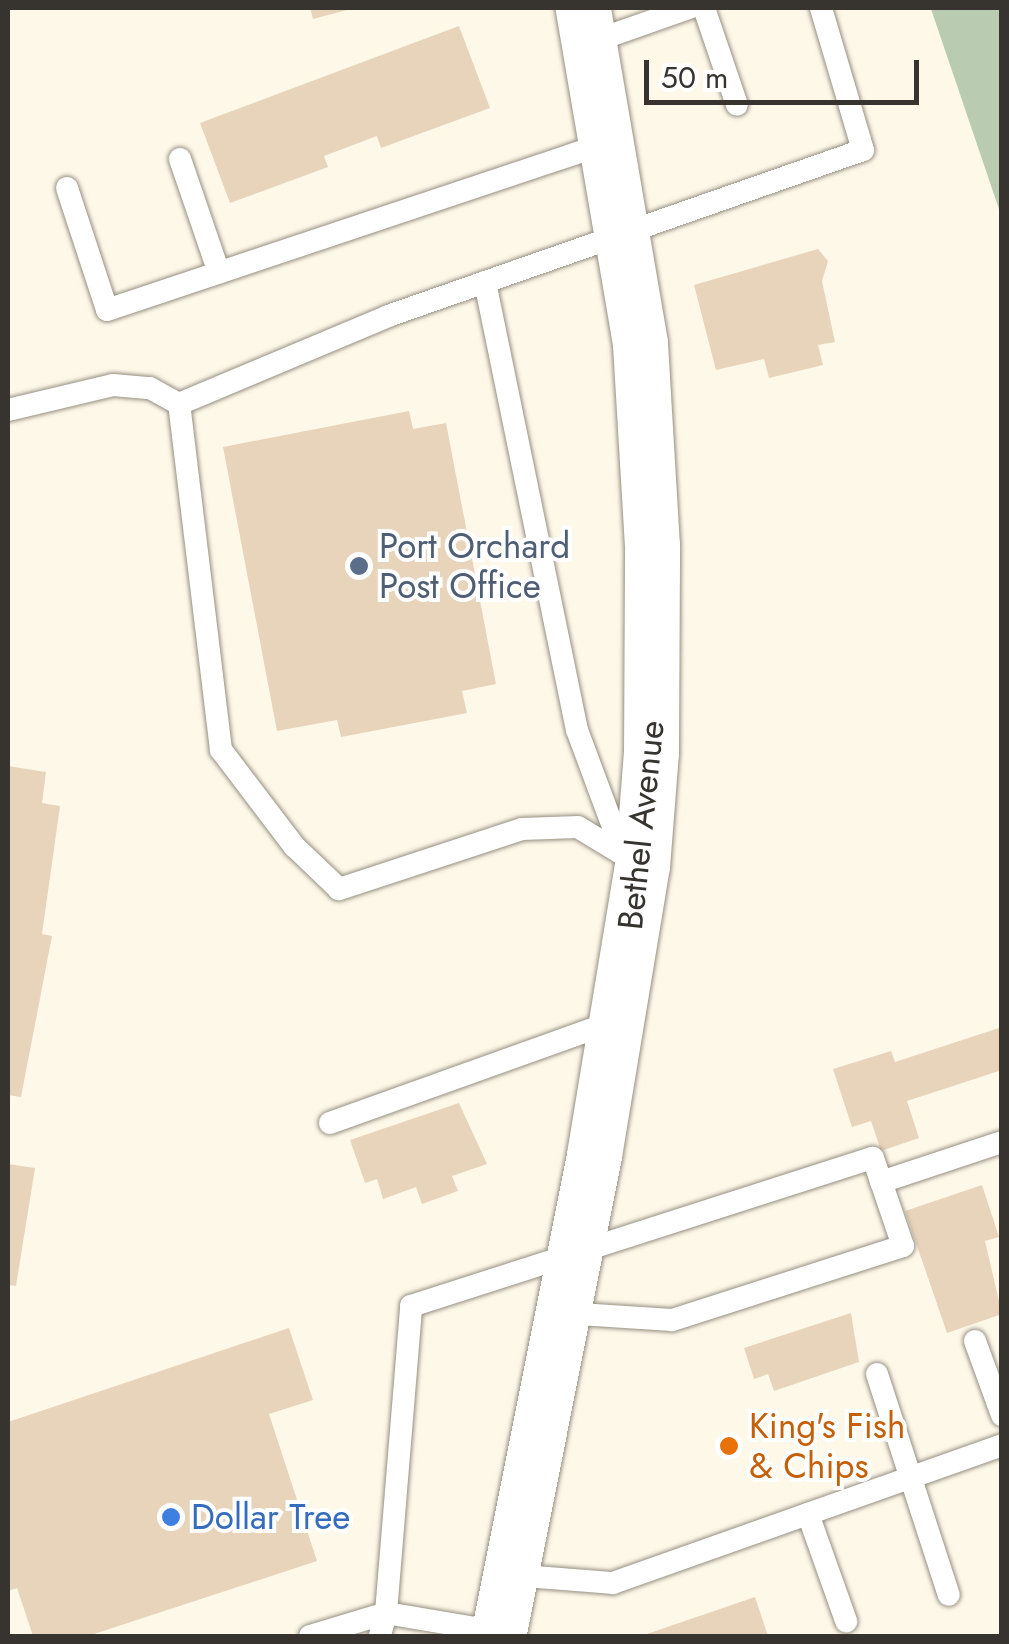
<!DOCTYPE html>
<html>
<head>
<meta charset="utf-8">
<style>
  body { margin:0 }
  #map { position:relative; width:1009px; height:1644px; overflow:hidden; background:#fef8e9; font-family:Jost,sans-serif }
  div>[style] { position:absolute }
  .forest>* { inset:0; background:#b9ccb1 }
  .building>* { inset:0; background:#e8d4ba }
  .roads { filter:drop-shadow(0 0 2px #958f82) drop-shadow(0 0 2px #958f82) }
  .lane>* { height:22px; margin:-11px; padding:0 11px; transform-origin:11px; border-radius:11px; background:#fff }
  .secondary>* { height:55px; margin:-27.5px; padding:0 27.5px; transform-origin:27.5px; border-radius:27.5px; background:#fff }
  .dots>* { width:28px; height:28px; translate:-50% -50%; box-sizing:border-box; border:5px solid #fff; border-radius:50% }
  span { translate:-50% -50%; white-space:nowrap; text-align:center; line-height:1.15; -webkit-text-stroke:8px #fff; paint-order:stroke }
  .service-label { font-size:35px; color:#4e5e75 }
  .left { translate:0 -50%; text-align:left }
  .street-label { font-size:35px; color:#37342f }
  .food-label { font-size:35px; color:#c56008 }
  .shop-label { font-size:35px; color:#366cbe }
  .frame { position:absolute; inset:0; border:10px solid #37342f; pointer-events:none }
  .scale { position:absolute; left:644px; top:60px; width:275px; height:45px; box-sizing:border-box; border:5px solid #37342f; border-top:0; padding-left:12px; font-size:30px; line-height:35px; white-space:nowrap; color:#37342f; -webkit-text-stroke:8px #fff; paint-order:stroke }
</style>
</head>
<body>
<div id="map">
  <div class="forest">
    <i style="clip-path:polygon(1002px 8px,1002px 215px,1001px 215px,931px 9px)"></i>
  </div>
  <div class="building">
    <i style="clip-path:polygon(310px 8px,351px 8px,351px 9px,313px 19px)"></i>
    <i style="clip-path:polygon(459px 26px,490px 108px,381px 148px,377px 136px,324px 156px,328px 167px,230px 203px,200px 123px)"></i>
    <i style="clip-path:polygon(818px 249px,828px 261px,822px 281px,835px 342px,818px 345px,823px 365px,769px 378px,764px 359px,716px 370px,694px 285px)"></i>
    <i style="clip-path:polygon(409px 411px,413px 429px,446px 423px,496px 684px,462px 691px,467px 713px,341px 737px,337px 720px,277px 731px,223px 447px)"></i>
    <i style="clip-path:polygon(8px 766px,46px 772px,42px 803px,60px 806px,42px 934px,52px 936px,21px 1097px,8px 1095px)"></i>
    <i style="clip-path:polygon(1002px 1027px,1002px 1070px,907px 1101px,919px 1138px,881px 1151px,871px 1121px,852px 1127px,833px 1069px,891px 1051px,895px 1062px)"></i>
    <i style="clip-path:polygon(459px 1103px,487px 1164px,452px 1176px,458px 1191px,422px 1204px,416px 1187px,383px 1199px,377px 1179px,365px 1183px,350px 1140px)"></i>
    <i style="clip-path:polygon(8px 1164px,35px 1168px,16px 1286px,8px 1285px)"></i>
    <i style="clip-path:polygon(982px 1185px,999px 1237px,985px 1241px,1002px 1314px,947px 1333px,905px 1211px)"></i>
    <i style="clip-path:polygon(851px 1313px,859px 1362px,774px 1391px,768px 1374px,754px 1379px,744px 1348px)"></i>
    <i style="clip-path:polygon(289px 1328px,313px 1400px,269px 1414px,317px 1561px,88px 1636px,33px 1636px,17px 1588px,8px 1591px,8px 1422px)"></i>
    <i style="clip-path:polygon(755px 1597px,768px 1636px,641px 1636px)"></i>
  </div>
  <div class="roads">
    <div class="lane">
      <i style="left:704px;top:8px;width:102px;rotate:71.2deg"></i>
      <i style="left:592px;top:42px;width:103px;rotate:-19.3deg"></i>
      <i style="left:180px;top:159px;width:120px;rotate:71.1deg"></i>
      <i style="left:67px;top:188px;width:128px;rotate:71.8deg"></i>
      <i style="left:107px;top:310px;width:527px;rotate:-18.47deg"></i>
      <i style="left:485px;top:282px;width:457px;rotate:78.4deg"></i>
      <i style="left:577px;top:730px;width:126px;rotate:69.6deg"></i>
      <i style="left:8px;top:410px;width:108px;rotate:-13.4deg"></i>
      <i style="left:113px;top:385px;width:37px;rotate:5deg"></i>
      <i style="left:150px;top:388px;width:33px;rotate:29deg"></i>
      <i style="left:639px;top:864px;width:71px;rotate:-148.8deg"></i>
      <i style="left:578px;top:827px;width:56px;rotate:178deg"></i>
      <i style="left:522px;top:829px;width:193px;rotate:161.8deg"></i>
      <i style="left:339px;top:889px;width:62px;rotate:-136.3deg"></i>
      <i style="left:294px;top:846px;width:121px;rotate:-127.2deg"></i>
      <i style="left:221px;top:750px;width:349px;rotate:-96.9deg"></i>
      <i style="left:179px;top:404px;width:227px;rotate:-22.8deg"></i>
      <i style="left:388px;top:316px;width:503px;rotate:-19.26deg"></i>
      <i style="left:863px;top:150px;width:148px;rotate:-106.5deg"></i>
      <i style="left:330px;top:1123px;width:300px;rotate:-19.7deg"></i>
      <i style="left:881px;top:1182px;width:127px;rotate:-18.3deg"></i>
      <i style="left:975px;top:1341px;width:79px;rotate:70deg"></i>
      <i style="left:877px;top:1374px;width:232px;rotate:72deg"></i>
      <i style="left:808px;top:1514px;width:114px;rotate:70.4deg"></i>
      <i style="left:511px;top:1575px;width:102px;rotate:4.5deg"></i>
      <i style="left:613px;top:1583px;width:413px;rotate:-19.5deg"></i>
      <i style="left:499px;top:1632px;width:115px;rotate:-170.5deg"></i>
      <i style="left:386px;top:1613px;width:308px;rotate:-85.3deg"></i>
      <i style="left:411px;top:1306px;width:485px;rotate:-17.8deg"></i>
      <i style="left:873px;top:1158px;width:93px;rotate:71.2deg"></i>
      <i style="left:903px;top:1246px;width:243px;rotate:162.2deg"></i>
      <i style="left:672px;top:1320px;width:109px;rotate:-176.3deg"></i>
      <i style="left:310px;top:1636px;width:79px;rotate:-16.8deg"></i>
      <i style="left:386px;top:1613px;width:24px;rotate:105deg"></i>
    </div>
    <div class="secondary">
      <i style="left:498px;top:1636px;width:490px;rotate:-78.7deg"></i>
      <i style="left:594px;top:1155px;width:293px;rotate:-80.6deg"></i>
      <i style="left:642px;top:866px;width:114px;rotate:-85.5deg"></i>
      <i style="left:651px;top:752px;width:206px;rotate:-89.7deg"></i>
      <i style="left:652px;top:546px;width:203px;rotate:-93.4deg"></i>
      <i style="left:640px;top:343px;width:340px;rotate:-99.7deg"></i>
    </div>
  </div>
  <div class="dots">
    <i style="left:359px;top:566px;background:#5c6f8a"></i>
    <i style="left:729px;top:1446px;background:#e8710a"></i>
    <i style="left:171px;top:1517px;background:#3f7fe0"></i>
  </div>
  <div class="service-label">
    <span class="left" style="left:379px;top:566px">Port Orchard<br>Post Office</span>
  </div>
  <div class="street-label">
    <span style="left:641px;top:825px;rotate:-84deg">Bethel Avenue</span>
  </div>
  <div class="food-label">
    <span class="left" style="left:749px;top:1446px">King's Fish<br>&amp; Chips</span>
  </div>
  <div class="shop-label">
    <span class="left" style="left:191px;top:1517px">Dollar Tree</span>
  </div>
  <div class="frame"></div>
  <div class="scale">50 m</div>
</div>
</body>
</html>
